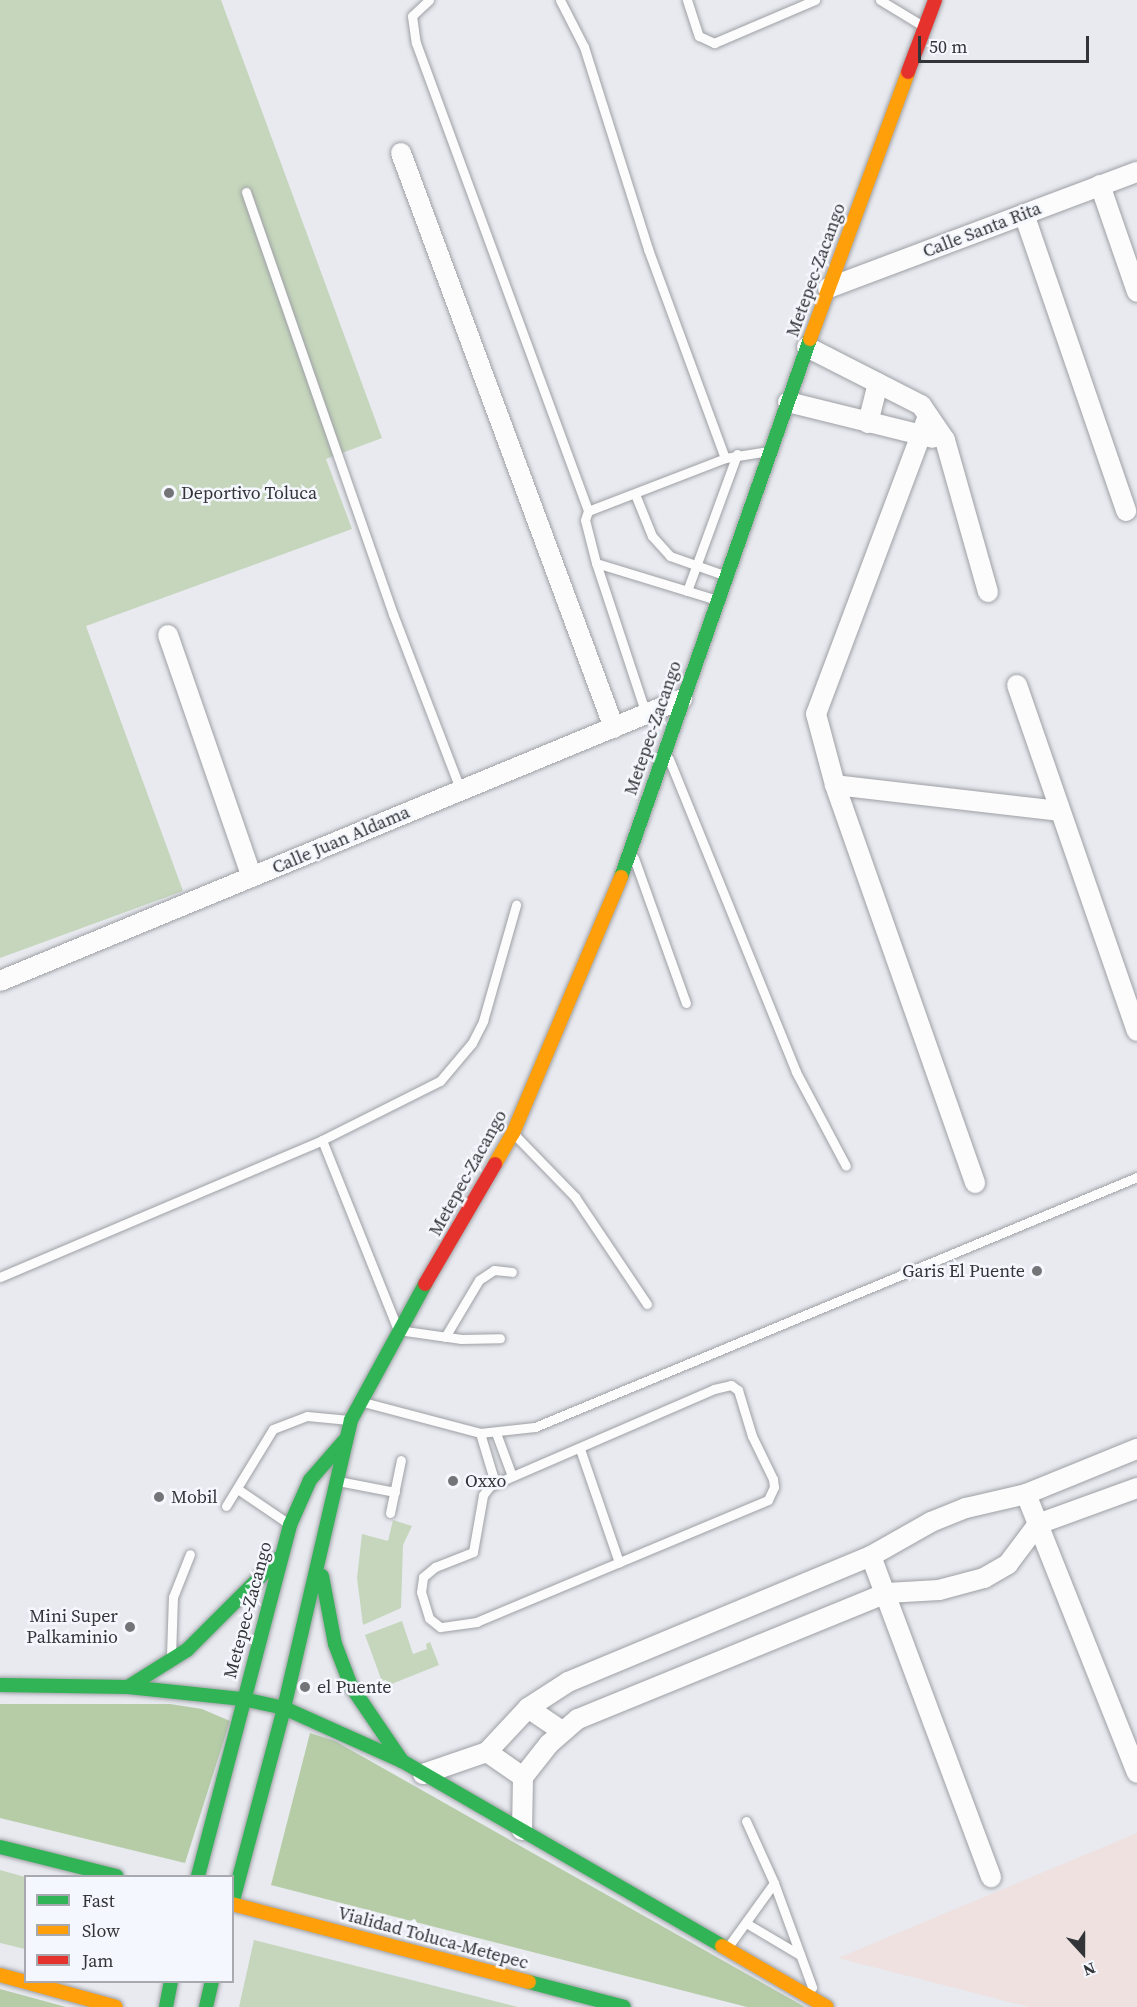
<!DOCTYPE html>
<html>
<head>
<meta charset="utf-8">
<style>
  body { margin:0 }
  #map { position:relative; width:1137px; height:2007px; overflow:hidden; background:#e8eaf0; font-family:"Source Serif 4",serif }
  div>[style] { position:absolute }
  .commercial>* { inset:0; background:#eee1e0 }
  .green>* { inset:0; background:#c5d6bc }
  .forest>* { inset:0; background:#b6cca7 }
  .roads { filter:drop-shadow(0 0 2px #9ea0a4) drop-shadow(0 0 2px #9ea0a4) }
  .lane>* { height:9px; margin:-4.5px; padding:0 4.5px; transform-origin:4.5px; border-radius:4.5px; background:#fcfcfd }
  .street>* { height:20px; margin:-10px; padding:0 10px; transform-origin:10px; border-radius:10px; background:#fcfcfd }
  .fast>* { height:14px; margin:-7px; padding:0 7px; transform-origin:7px; border-radius:7px; background:#30b455 }
  .slow>* { height:14px; margin:-7px; padding:0 7px; transform-origin:7px; border-radius:7px; background:#ff9f0a }
  .jam>* { height:14px; margin:-7px; padding:0 7px; transform-origin:7px; border-radius:7px; background:#e5322d }
  .dots>* { width:16px; height:16px; translate:-50% -50%; box-sizing:border-box; border:3px solid #f4f7fd; border-radius:50% }
  span { translate:-50% -50%; white-space:nowrap; text-align:center; line-height:1.15; -webkit-text-stroke:5px #f4f7fd; paint-order:stroke }
  .street-label { font-size:18px; color:#333438 }
  .poi-label { font-size:18px; color:#333438 }
  .left { translate:0 -50%; text-align:left }
  .right { translate:-100% -50%; text-align:right }
  .legend { position:absolute; left:24px; top:1875px; width:210px; height:108px; box-sizing:border-box; background:#f4f7fd; border:2px solid #a7a9ae; margin:0; padding:8px 10px; list-style:none; font-size:18px; color:#333438 }
  .legend li { display:flex; align-items:center; gap:12px; height:30px }
  .legend b { width:30px; border:2px solid #a7a9ae }
  .north { position:absolute; left:1053px; top:1923px; width:60px; height:60px; -webkit-text-stroke:4px #f4f7fd; paint-order:stroke; rotate:159deg; font-size:16px; font-weight:700; line-height:24px; text-align:center; color:#333438 }
  .north::after { content:''; display:block; margin:auto; width:21px; height:27px; background:#333438; clip-path:polygon(50% 0,100% 100%,50% 72%,0 100%) }
  .scale { position:absolute; left:918px; top:36px; width:171px; height:27px; box-sizing:border-box; border:3px solid #333438; border-top:0; padding-left:8px; font-size:18px; line-height:21px; white-space:nowrap; color:#333438; -webkit-text-stroke:4px #f4f7fd; paint-order:stroke }
</style>
</head>
<body>
<div id="map">
  <div class="commercial">
    <i style="clip-path:polygon(1137px 1833px,1137px 2007px,1029px 2007px,838px 1958px)"></i>
  </div>
  <div class="green">
    <i style="clip-path:polygon(0 0,221px 0,382px 438px,326px 459px,352px 529px,86px 626px,183px 891px,0 958px)"></i>
    <i style="clip-path:polygon(393px 1520px,412px 1526px,403px 1545px,401px 1608px,363px 1625px,357px 1578px,362px 1534px,388px 1541px)"></i>
    <i style="clip-path:polygon(402px 1621px,413px 1654px,427px 1649px,426px 1644px,430px 1642px,439px 1665px,384px 1687px,365px 1635px)"></i>
    <i style="clip-path:polygon(0 1870px,25px 1877px,25px 1949px,0 1943px)"></i>
    <i style="clip-path:polygon(254px 1940px,518px 2007px,239px 2007px)"></i>
  </div>
  <div class="forest">
    <i style="clip-path:polygon(0 1704px,170px 1704px,202px 1709px,230px 1721px,185px 1863px,0 1818px)"></i>
    <i style="clip-path:polygon(310px 1733px,335px 1741px,805px 2007px,747px 2007px,271px 1885px)"></i>
    <i style="clip-path:polygon(0 1989px,66px 2007px,0 2007px)"></i>
  </div>
  <div class="roads">
    <div class="lane">
      <i style="left:429px;top:0;width:23px;rotate:137deg"></i>
      <i style="left:412px;top:16px;width:27px;rotate:82deg"></i>
      <i style="left:416px;top:43px;width:499px;rotate:69.8deg"></i>
      <i style="left:560px;top:0;width:53px;rotate:62.9deg"></i>
      <i style="left:584px;top:47px;width:212px;rotate:72.4deg"></i>
      <i style="left:648px;top:249px;width:223px;rotate:69.8deg"></i>
      <i style="left:687px;top:0;width:38px;rotate:72deg"></i>
      <i style="left:699px;top:36px;width:17px;rotate:25deg"></i>
      <i style="left:714px;top:43px;width:110px;rotate:-23.1deg"></i>
      <i style="left:880px;top:0;width:50px;rotate:31.2deg"></i>
      <i style="left:246px;top:192px;width:447px;rotate:70.8deg"></i>
      <i style="left:393px;top:614px;width:190px;rotate:69deg"></i>
      <i style="left:635px;top:494px;width:45px;rotate:68deg"></i>
      <i style="left:652px;top:536px;width:27px;rotate:48deg"></i>
      <i style="left:670px;top:556px;width:57px;rotate:19.4deg"></i>
      <i style="left:596px;top:563px;width:127px;rotate:17deg"></i>
      <i style="left:687px;top:591px;width:146px;rotate:-69.9deg"></i>
      <i style="left:646px;top:714px;width:159px;rotate:-108.3deg"></i>
      <i style="left:596px;top:563px;width:44px;rotate:-104.3deg"></i>
      <i style="left:585px;top:520px;width:9px;rotate:-72deg"></i>
      <i style="left:588px;top:511px;width:147px;rotate:-21.1deg"></i>
      <i style="left:725px;top:458px;width:44px;rotate:-9.2deg"></i>
      <i style="left:669px;top:759px;width:338px;rotate:67.9deg"></i>
      <i style="left:796px;top:1072px;width:106px;rotate:62deg"></i>
      <i style="left:634px;top:858px;width:154px;rotate:70.3deg"></i>
      <i style="left:514px;top:1134px;width:88px;rotate:45.9deg"></i>
      <i style="left:575px;top:1197px;width:129px;rotate:56.1deg"></i>
      <i style="left:322px;top:1140px;width:205px;rotate:68.2deg"></i>
      <i style="left:398px;top:1330px;width:64px;rotate:8.1deg"></i>
      <i style="left:461px;top:1339px;width:39px;rotate:-1deg"></i>
      <i style="left:0;top:1277px;width:350px;rotate:-23deg"></i>
      <i style="left:322px;top:1140px;width:132px;rotate:-26.6deg"></i>
      <i style="left:440px;top:1081px;width:50px;rotate:-49.9deg"></i>
      <i style="left:472px;top:1043px;width:25px;rotate:-63deg"></i>
      <i style="left:483px;top:1021px;width:121px;rotate:-74.1deg"></i>
      <i style="left:445px;top:1337px;width:66px;rotate:-59.2deg"></i>
      <i style="left:479px;top:1280px;width:18px;rotate:-34deg"></i>
      <i style="left:494px;top:1270px;width:18px;rotate:6deg"></i>
      <i style="left:731px;top:1385px;width:9px;rotate:36deg"></i>
      <i style="left:738px;top:1390px;width:48px;rotate:73.1deg"></i>
      <i style="left:752px;top:1436px;width:48px;rotate:64deg"></i>
      <i style="left:773px;top:1479px;width:8px;rotate:83deg"></i>
      <i style="left:774px;top:1487px;width:14px;rotate:115deg"></i>
      <i style="left:768px;top:1500px;width:316px;rotate:157.3deg"></i>
      <i style="left:477px;top:1622px;width:37px;rotate:172deg"></i>
      <i style="left:440px;top:1627px;width:14px;rotate:-141deg"></i>
      <i style="left:429px;top:1618px;width:27px;rotate:-107deg"></i>
      <i style="left:421px;top:1592px;width:15px;rotate:-82deg"></i>
      <i style="left:423px;top:1577px;width:16px;rotate:-40deg"></i>
      <i style="left:435px;top:1567px;width:41px;rotate:-21.5deg"></i>
      <i style="left:473px;top:1552px;width:58px;rotate:-80deg"></i>
      <i style="left:483px;top:1495px;width:11px;rotate:-52deg"></i>
      <i style="left:490px;top:1486px;width:244px;rotate:-23.4deg"></i>
      <i style="left:714px;top:1389px;width:17px;rotate:-13deg"></i>
      <i style="left:363px;top:1402px;width:121px;rotate:14.8deg"></i>
      <i style="left:480px;top:1433px;width:55px;rotate:-6.2deg"></i>
      <i style="left:535px;top:1427px;width:652px;rotate:-22.55deg"></i>
      <i style="left:480px;top:1433px;width:52px;rotate:73.3deg"></i>
      <i style="left:496px;top:1433px;width:46px;rotate:69.6deg"></i>
      <i style="left:580px;top:1449px;width:120px;rotate:71deg"></i>
      <i style="left:338px;top:1481px;width:58px;rotate:10.9deg"></i>
      <i style="left:239px;top:1490px;width:60px;rotate:34.2deg"></i>
      <i style="left:226px;top:1506px;width:90px;rotate:-58.6deg"></i>
      <i style="left:273px;top:1429px;width:36px;rotate:-21deg"></i>
      <i style="left:307px;top:1416px;width:42px;rotate:5.4deg"></i>
      <i style="left:390px;top:1513px;width:54px;rotate:-78.3deg"></i>
      <i style="left:171px;top:1656px;width:59px;rotate:-88.1deg"></i>
      <i style="left:173px;top:1597px;width:46px;rotate:-68.4deg"></i>
      <i style="left:746px;top:1821px;width:68px;rotate:65.7deg"></i>
      <i style="left:774px;top:1883px;width:111px;rotate:69.9deg"></i>
      <i style="left:746px;top:1923px;width:63px;rotate:30.7deg"></i>
      <i style="left:730px;top:1944px;width:75px;rotate:-54.2deg"></i>
    </div>
    <div class="street">
      <i style="left:401px;top:153px;width:613px;rotate:69.67deg"></i>
      <i style="left:1100px;top:185px;width:113px;rotate:70.9deg"></i>
      <i style="left:1024px;top:214px;width:314px;rotate:71deg"></i>
      <i style="left:828px;top:288px;width:330px;rotate:-20.6deg"></i>
      <i style="left:807px;top:347px;width:128px;rotate:27deg"></i>
      <i style="left:921px;top:405px;width:42px;rotate:55.6deg"></i>
      <i style="left:945px;top:440px;width:158px;rotate:74.2deg"></i>
      <i style="left:788px;top:402px;width:149px;rotate:13.9deg"></i>
      <i style="left:928px;top:416px;width:318px;rotate:110.6deg"></i>
      <i style="left:816px;top:714px;width:73px;rotate:75deg"></i>
      <i style="left:835px;top:785px;width:422px;rotate:70.6deg"></i>
      <i style="left:868px;top:423px;width:41px;rotate:-76deg"></i>
      <i style="left:168px;top:635px;width:256px;rotate:70.9deg"></i>
      <i style="left:1017px;top:685px;width:366px;rotate:70.9deg"></i>
      <i style="left:835px;top:785px;width:226px;rotate:6.6deg"></i>
      <i style="left:0;top:981px;width:738px;rotate:-22.46deg"></i>
      <i style="left:1026px;top:1494px;width:300px;rotate:68.3deg"></i>
      <i style="left:871px;top:1556px;width:343px;rotate:69.5deg"></i>
      <i style="left:528px;top:1708px;width:41px;rotate:34.1deg"></i>
      <i style="left:487px;top:1752px;width:44px;rotate:34.8deg"></i>
      <i style="left:423px;top:1774px;width:68px;rotate:-19deg"></i>
      <i style="left:487px;top:1752px;width:60px;rotate:-47deg"></i>
      <i style="left:528px;top:1708px;width:48px;rotate:-33deg"></i>
      <i style="left:568px;top:1682px;width:328px;rotate:-22.6deg"></i>
      <i style="left:871px;top:1556px;width:69px;rotate:-29.5deg"></i>
      <i style="left:931px;top:1522px;width:38px;rotate:-22deg"></i>
      <i style="left:966px;top:1508px;width:62px;rotate:-13.1deg"></i>
      <i style="left:1026px;top:1494px;width:120px;rotate:-22.1deg"></i>
      <i style="left:522px;top:1830px;width:53px;rotate:-88.9deg"></i>
      <i style="left:523px;top:1777px;width:42px;rotate:-51.8deg"></i>
      <i style="left:549px;top:1744px;width:38px;rotate:-41deg"></i>
      <i style="left:578px;top:1719px;width:334px;rotate:-22.2deg"></i>
      <i style="left:887px;top:1593px;width:52px;rotate:-3.3deg"></i>
      <i style="left:939px;top:1590px;width:47px;rotate:-14.9deg"></i>
      <i style="left:984px;top:1578px;width:28px;rotate:-30deg"></i>
      <i style="left:1008px;top:1564px;width:50px;rotate:-53.1deg"></i>
      <i style="left:1038px;top:1524px;width:105px;rotate:-20deg"></i>
    </div>
    <div class="fast">
      <i style="left:621px;top:877px;width:570px;rotate:-70.64deg"></i>
      <i style="left:322px;top:1576px;width:69px;rotate:79.2deg"></i>
      <i style="left:335px;top:1644px;width:45px;rotate:69.1deg"></i>
      <i style="left:351px;top:1686px;width:91px;rotate:55.8deg"></i>
      <i style="left:0;top:1685px;width:128px;rotate:0.9deg"></i>
      <i style="left:128px;top:1687px;width:116px;rotate:6deg"></i>
      <i style="left:243px;top:1699px;width:42px;rotate:12.4deg"></i>
      <i style="left:284px;top:1708px;width:129px;rotate:24.2deg"></i>
      <i style="left:402px;top:1761px;width:370px;rotate:30deg"></i>
      <i style="left:128px;top:1687px;width:70px;rotate:-32.1deg"></i>
      <i style="left:187px;top:1650px;width:130px;rotate:-45deg"></i>
      <i style="left:0;top:1847px;width:120px;rotate:14deg"></i>
      <i style="left:198px;top:1876px;width:363px;rotate:-75.3deg"></i>
      <i style="left:290px;top:1525px;width:49px;rotate:-66deg"></i>
      <i style="left:310px;top:1480px;width:52px;rotate:-48.9deg"></i>
      <i style="left:232px;top:1904px;width:203px;rotate:-75.1deg"></i>
      <i style="left:284px;top:1708px;width:296px;rotate:-76.9deg"></i>
      <i style="left:351px;top:1420px;width:155px;rotate:-61.4deg"></i>
      <i style="left:529px;top:1982px;width:98px;rotate:14.7deg"></i>
      <i style="left:166px;top:2007px;width:25px;rotate:-79deg"></i>
      <i style="left:206px;top:2007px;width:26px;rotate:-77deg"></i>
    </div>
    <div class="slow">
      <i style="left:810px;top:339px;width:284px;rotate:-69.8deg"></i>
      <i style="left:495px;top:1164px;width:36px;rotate:-60deg"></i>
      <i style="left:513px;top:1133px;width:278px;rotate:-67.1deg"></i>
      <i style="left:232px;top:1904px;width:307px;rotate:14.7deg"></i>
      <i style="left:722px;top:1946px;width:121px;rotate:30.2deg"></i>
      <i style="left:0;top:1975px;width:120px;rotate:15.4deg"></i>
    </div>
    <div class="jam">
      <i style="left:908px;top:72px;width:77px;rotate:-69.4deg"></i>
      <i style="left:425px;top:1284px;width:139px;rotate:-59.7deg"></i>
    </div>
  </div>
  <div class="dots">
    <i style="left:169px;top:493px;background:#727478"></i>
    <i style="left:1037px;top:1271px;background:#727478"></i>
    <i style="left:453px;top:1481px;background:#727478"></i>
    <i style="left:159px;top:1497px;background:#727478"></i>
    <i style="left:130px;top:1627px;background:#727478"></i>
    <i style="left:305px;top:1687px;background:#727478"></i>
  </div>
  <div class="street-label">
    <span style="left:982px;top:230px;rotate:-21deg">Calle Santa Rita</span>
    <span style="left:816px;top:270px;rotate:-70deg">Metepec-Zacango</span>
    <span style="left:653px;top:728px;rotate:-71deg">Metepec-Zacango</span>
    <span style="left:341px;top:840px;rotate:-23deg">Calle Juan Aldama</span>
    <span style="left:468px;top:1173px;rotate:-61deg">Metepec-Zacango</span>
    <span style="left:248px;top:1610px;rotate:-75deg">Metepec-Zacango</span>
    <span style="left:433px;top:1938px;rotate:15deg">Vialidad Toluca-Metepec</span>
  </div>
  <div class="poi-label">
    <span class="left" style="left:181px;top:493px">Deportivo Toluca</span>
    <span class="right" style="left:1025px;top:1271px">Garis El Puente</span>
    <span class="left" style="left:465px;top:1481px">Oxxo</span>
    <span class="left" style="left:171px;top:1497px">Mobil</span>
    <span class="right" style="left:118px;top:1627px">Mini Super<br>Palkaminio</span>
    <span class="left" style="left:317px;top:1687px">el Puente</span>
  </div>
  <ul class="legend">
  <li><b style="height:8px;background:#30b455"></b>Fast</li>
  <li><b style="height:8px;background:#ff9f0a"></b>Slow</li>
  <li><b style="height:8px;background:#e5322d"></b>Jam</li>
  </ul>
  <div class="north">N</div>
  <div class="scale">50 m</div>
</div>
</body>
</html>
